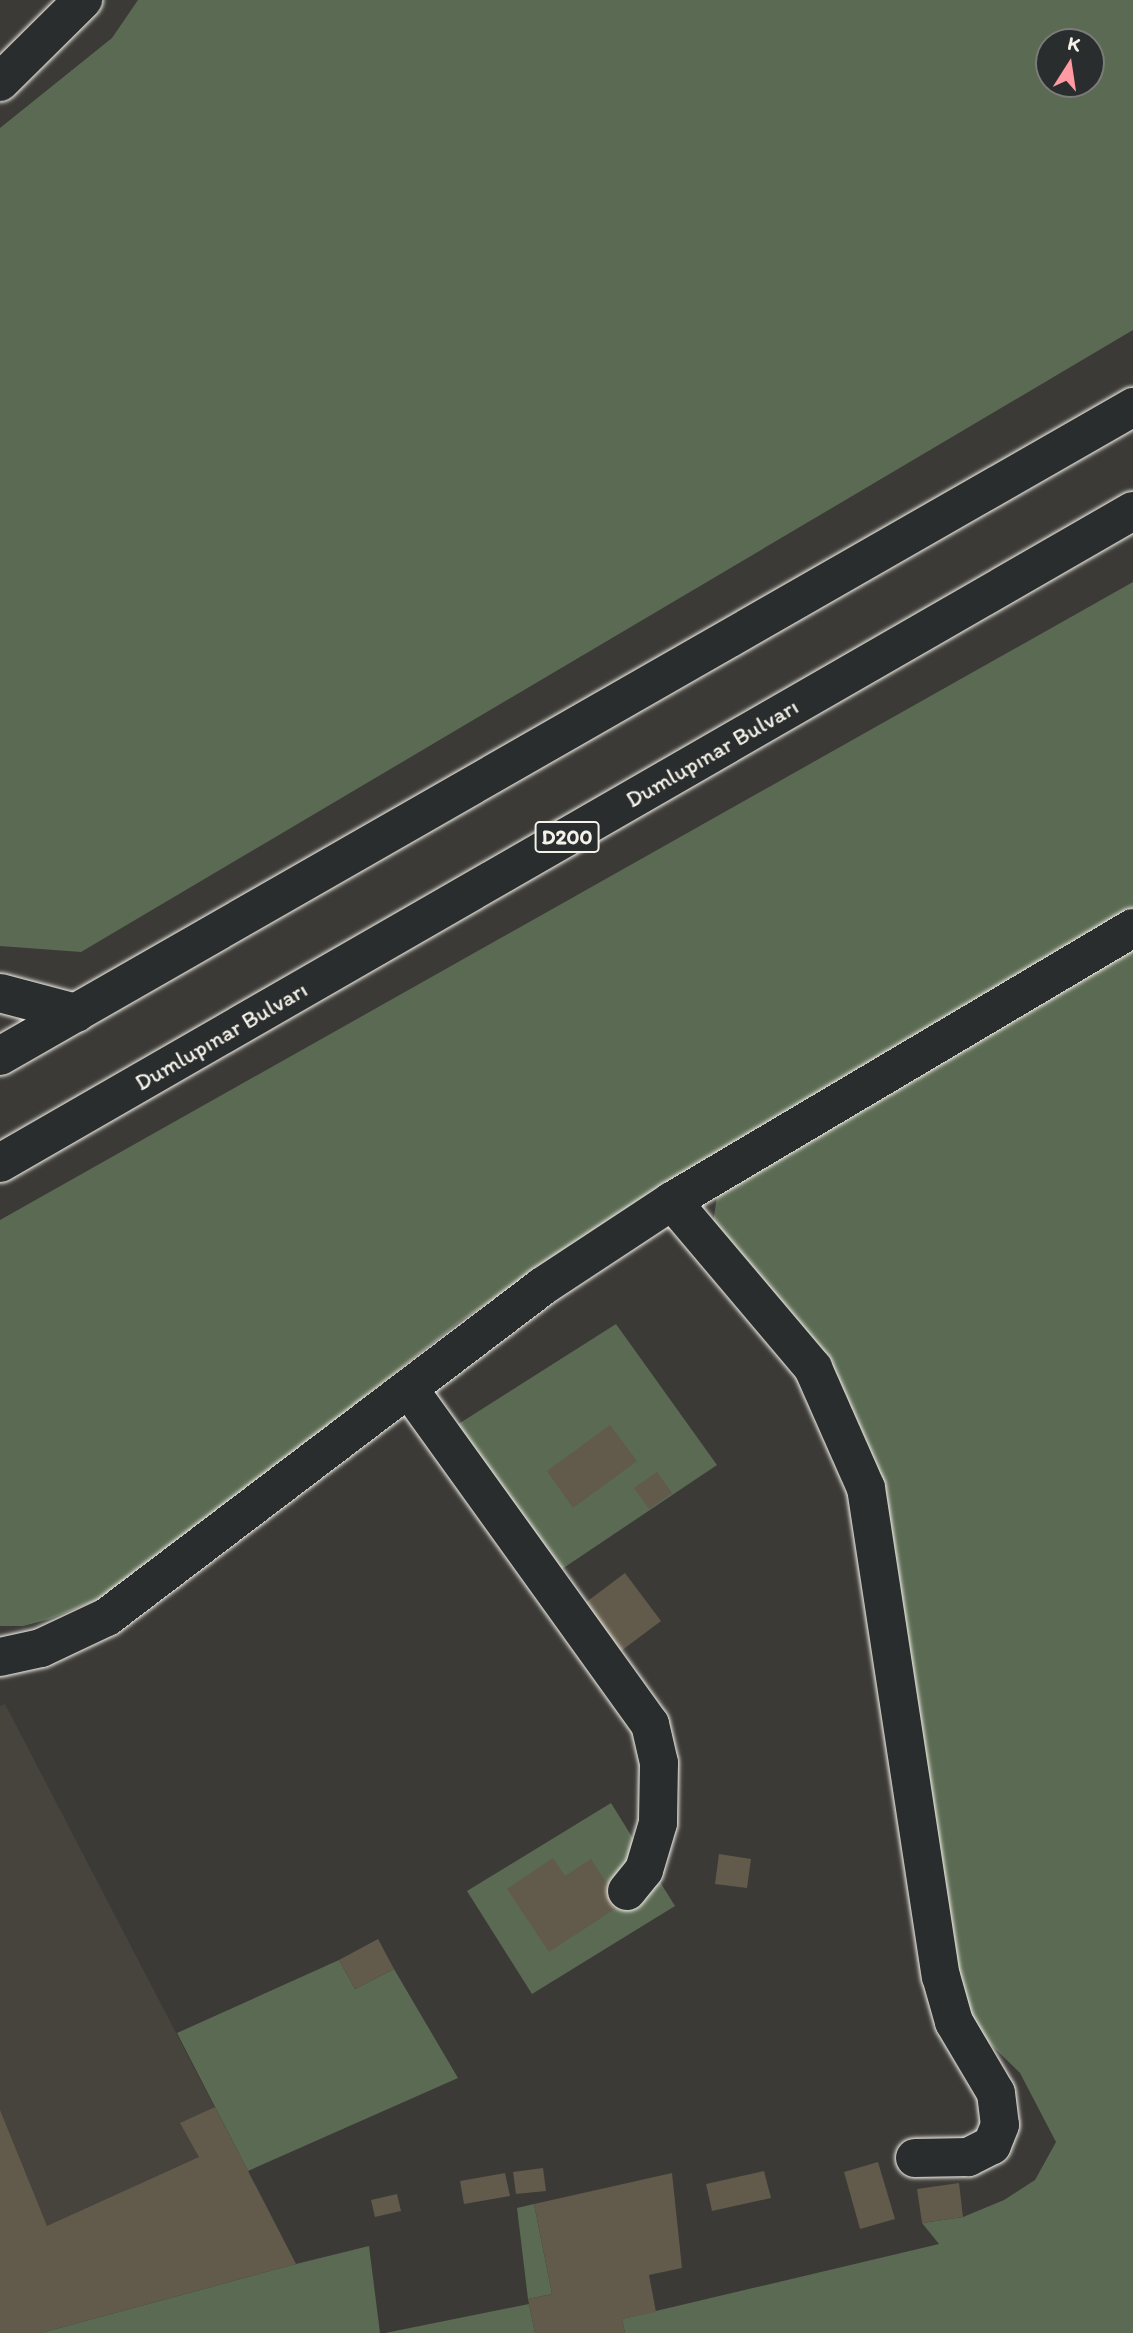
<!DOCTYPE html>
<html>
<head>
<meta charset="utf-8">
<style>
  body { margin:0 }
  #map { position:relative; width:1133px; height:2333px; overflow:hidden; background:#3b3a37; font-family:Itim,sans-serif }
  div>[style] { position:absolute }
  .built>* { inset:0; background:#47443d }
  .green>* { inset:0; background:#5b6a53 }
  .building>* { inset:0; background:#625a4b }
  .roads { filter:drop-shadow(0 0 2px #f4f1e8) drop-shadow(0 0 2px #f4f1e8) }
  .minor>* { height:38px; margin:-19px; padding:0 19px; transform-origin:19px; border-radius:19px; background:#2a2d2e }
  .major>* { height:38px; margin:-19px; padding:0 19px; transform-origin:19px; border-radius:19px; background:#2a2d2e }
  .highway>* { height:38px; margin:-19px; padding:0 19px; transform-origin:19px; border-radius:19px; background:#2a2d2e }
  span { translate:-50% -50%; white-space:nowrap; text-align:center; line-height:1.15; -webkit-text-stroke:5px #2a2d2e; paint-order:stroke }
  .shield-label span { padding:2px 5px; background:#2a2d2e; border:2px solid; border-radius:5px; -webkit-text-stroke-width:0 }
  .shield-label { font-size:21px; color:#f4f1e8; font-weight:700 }
  .street-label { font-size:23px; color:#f4f1e8 }
  .north { position:absolute; left:1035px; top:28px; width:70px; height:70px; box-sizing:border-box; background:#2a2d2e; border:2px solid #7b7b78; border-radius:50%; rotate:12deg; font-size:19px; font-weight:700; line-height:28px; text-align:center; color:#f4f1e8 }
  .north::after { content:''; display:block; margin:auto; width:24px; height:32px; background:#ff9aa2; clip-path:polygon(50% 0,100% 100%,50% 72%,0 100%) }
</style>
</head>
<body>
<div id="map">
  <div class="built">
    <i style="clip-path:polygon(5px 1704px,176px 2033px,296px 2264px,41px 2333px,0 2333px,0 1706px)"></i>
  </div>
  <div class="green">
    <i style="clip-path:polygon(evenodd,138px 0,1133px 0,1133px 330px,81px 952px,0 946px,0 128px,112px 38px,138px 0,1049px 42px,1091px 42px,1091px 84px,1049px 84px,1049px 42px)"></i>
    <i style="clip-path:polygon(1133px 582px,1133px 918px,590px 1237px,462px 1320px,117px 1592px,50px 1619px,23px 1626px,0 1626px,0 1220px)"></i>
    <i style="clip-path:polygon(1133px 947px,1133px 2333px,625px 2333px,622px 2319px,939px 2244px,922px 2223px,963px 2217px,1004px 2200px,1035px 2180px,1056px 2142px,1020px 2073px,974px 2028px,953px 1976px,876px 1483px,712px 1230px,717px 1196px)"></i>
    <i style="clip-path:polygon(616px 1324px,717px 1465px,556px 1573px,449px 1430px)"></i>
    <i style="clip-path:polygon(611px 1803px,675px 1906px,532px 1994px,467px 1891px)"></i>
    <i style="clip-path:polygon(339px 1960px,355px 1989px,394px 1969px,458px 2078px,248px 2171px,177px 2033px)"></i>
    <i style="clip-path:polygon(534px 2204px,552px 2294px,528px 2299px,517px 2208px)"></i>
    <i style="clip-path:polygon(369px 2246px,380px 2333px,41px 2333px,296px 2264px)"></i>
    <i style="clip-path:polygon(529px 2304px,535px 2333px,385px 2333px)"></i>
  </div>
  <div class="building">
    <i style="clip-path:polygon(610px 1425px,637px 1461px,573px 1508px,547px 1471px)"></i>
    <i style="clip-path:polygon(657px 1472px,672px 1493px,649px 1509px,634px 1488px)"></i>
    <i style="clip-path:polygon(625px 1573px,661px 1621px,617px 1654px,581px 1606px)"></i>
    <i style="clip-path:polygon(719px 1854px,751px 1859px,747px 1888px,715px 1884px)"></i>
    <i style="clip-path:polygon(553px 1858px,565px 1876px,591px 1859px,621px 1905px,549px 1952px,507px 1889px)"></i>
    <i style="clip-path:polygon(378px 1939px,394px 1969px,355px 1989px,339px 1960px)"></i>
    <i style="clip-path:polygon(215px 2107px,296px 2264px,41px 2333px,0 2333px,0 2110px,47px 2226px,199px 2157px,180px 2123px)"></i>
    <i style="clip-path:polygon(878px 2162px,895px 2219px,860px 2229px,844px 2172px)"></i>
    <i style="clip-path:polygon(543px 2168px,546px 2191px,516px 2194px,513px 2172px)"></i>
    <i style="clip-path:polygon(764px 2171px,771px 2198px,712px 2211px,706px 2184px)"></i>
    <i style="clip-path:polygon(505px 2173px,510px 2196px,464px 2204px,460px 2181px)"></i>
    <i style="clip-path:polygon(672px 2173px,682px 2268px,649px 2275px,656px 2312px,622px 2319px,625px 2333px,535px 2333px,528px 2299px,552px 2294px,534px 2204px)"></i>
    <i style="clip-path:polygon(959px 2183px,963px 2217px,922px 2223px,917px 2189px)"></i>
    <i style="clip-path:polygon(397px 2194px,401px 2211px,375px 2217px,371px 2200px)"></i>
  </div>
  <div class="roads">
    <div class="minor">
      <i style="left:672px;top:1201px;width:219px;rotate:49.8deg"></i>
      <i style="left:813px;top:1368px;width:131px;rotate:66.2deg"></i>
      <i style="left:866px;top:1488px;width:494px;rotate:81.3deg"></i>
      <i style="left:941px;top:1976px;width:48px;rotate:74.2deg"></i>
      <i style="left:954px;top:2022px;width:82px;rotate:59.4deg"></i>
      <i style="left:996px;top:2093px;width:32px;rotate:83deg"></i>
      <i style="left:1000px;top:2125px;width:22px;rotate:112deg"></i>
      <i style="left:992px;top:2145px;width:27px;rotate:153deg"></i>
      <i style="left:968px;top:2157px;width:53px;rotate:178.9deg"></i>
      <i style="left:409px;top:1389px;width:413px;rotate:54.3deg"></i>
      <i style="left:650px;top:1724px;width:40px;rotate:77deg"></i>
      <i style="left:659px;top:1763px;width:60px;rotate:91deg"></i>
      <i style="left:658px;top:1823px;width:49px;rotate:106.6deg"></i>
      <i style="left:644px;top:1870px;width:27px;rotate:129deg"></i>
      <i style="left:0;top:1657px;width:42px;rotate:-12.4deg"></i>
      <i style="left:41px;top:1648px;width:73px;rotate:-25.2deg"></i>
      <i style="left:107px;top:1617px;width:547px;rotate:-37.2deg"></i>
      <i style="left:543px;top:1286px;width:154px;rotate:-33.4deg"></i>
      <i style="left:672px;top:1201px;width:536px;rotate:-30.63deg"></i>
    </div>
    <div class="major">
      <i style="left:0;top:82px;width:117px;rotate:-44.7deg"></i>
      <i style="left:0;top:993px;width:79px;rotate:14.7deg"></i>
    </div>
    <div class="highway">
      <i style="left:0;top:1056px;width:1306px;rotate:-29.8deg"></i>
      <i style="left:0;top:1163px;width:1307px;rotate:-29.92deg"></i>
    </div>
  </div>
  <div class="shield-label">
    <span style="left:567px;top:837px">D200</span>
  </div>
  <div class="street-label">
    <span style="left:712px;top:753px;rotate:-30deg">Dumlupınar Bulvarı</span>
    <span style="left:221px;top:1036px;rotate:-30deg">Dumlupınar Bulvarı</span>
  </div>
  <div class="north">K</div>
</div>
</body>
</html>
